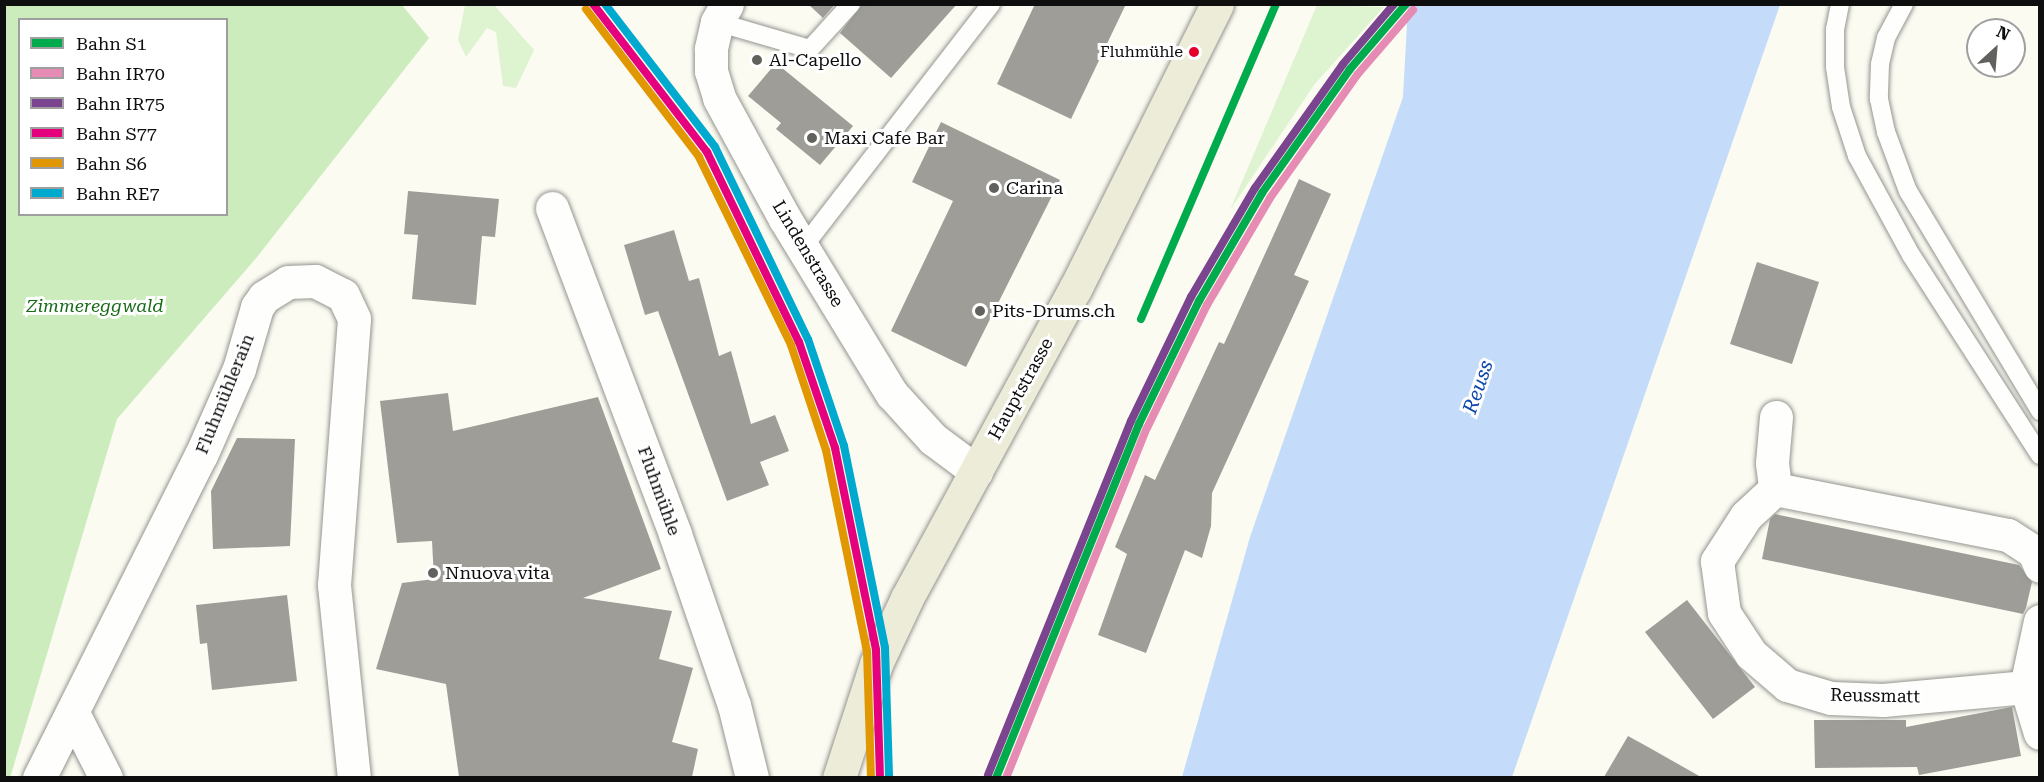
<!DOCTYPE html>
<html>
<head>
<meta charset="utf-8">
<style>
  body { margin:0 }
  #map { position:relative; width:2044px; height:782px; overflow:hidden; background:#fbfbf2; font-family:"Roboto Serif",serif }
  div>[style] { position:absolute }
  .green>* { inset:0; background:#def4d0 }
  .forest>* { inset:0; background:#ccecbd }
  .water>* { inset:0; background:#c4dcf9 }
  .building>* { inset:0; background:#9e9d98 }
  .roads { filter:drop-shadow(0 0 2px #959591) drop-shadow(0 0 2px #959591) }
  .service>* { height:18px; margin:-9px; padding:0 9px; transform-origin:9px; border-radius:9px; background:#fefefd }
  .minor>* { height:33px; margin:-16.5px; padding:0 16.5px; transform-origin:16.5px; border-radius:16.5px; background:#fefefd }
  .primary>* { height:33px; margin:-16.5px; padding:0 16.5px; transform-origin:16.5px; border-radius:16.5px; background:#edecd8 }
  .rail-1>* { height:8px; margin:-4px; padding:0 4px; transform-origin:4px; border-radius:4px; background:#00ab4d }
  .rail-2>* { height:8px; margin:-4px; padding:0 4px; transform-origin:4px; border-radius:4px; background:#e68cb4 }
  .rail-3>* { height:8px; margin:-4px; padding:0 4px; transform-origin:4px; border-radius:4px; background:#7a448f }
  .rail-4>* { height:8px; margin:-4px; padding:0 4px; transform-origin:4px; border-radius:4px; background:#e5007d }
  .rail-5>* { height:8px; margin:-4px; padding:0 4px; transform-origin:4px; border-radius:4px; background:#e09701 }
  .rail-6>* { height:8px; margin:-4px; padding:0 4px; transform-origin:4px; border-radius:4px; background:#00a9ce }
  .dots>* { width:16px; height:16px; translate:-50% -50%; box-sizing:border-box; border:3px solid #fff; border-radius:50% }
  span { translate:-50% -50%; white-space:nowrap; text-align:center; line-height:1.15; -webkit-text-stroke:6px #fff; paint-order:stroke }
  .bus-label { font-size:16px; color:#0e0e0e }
  .right { translate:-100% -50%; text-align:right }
  .poi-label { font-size:18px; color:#0e0e0e }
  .left { translate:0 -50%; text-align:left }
  .street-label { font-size:18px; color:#0e0e0e }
  .park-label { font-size:18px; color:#196c17; font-style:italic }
  .water-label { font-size:20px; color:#0b46ac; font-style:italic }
  .frame { position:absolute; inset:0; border:6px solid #0e0e0e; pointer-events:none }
  .legend { position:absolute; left:18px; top:18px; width:210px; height:198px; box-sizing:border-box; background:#fff; border:2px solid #9f9f9f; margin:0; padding:8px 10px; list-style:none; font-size:18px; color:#0e0e0e }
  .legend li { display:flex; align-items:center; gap:12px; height:30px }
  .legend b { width:30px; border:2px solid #9f9f9f }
  .north { position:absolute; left:1966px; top:18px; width:60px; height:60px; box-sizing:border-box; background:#fff; border:2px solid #9f9f9f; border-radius:50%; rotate:26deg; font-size:16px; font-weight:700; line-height:24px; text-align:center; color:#0e0e0e }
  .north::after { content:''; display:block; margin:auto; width:21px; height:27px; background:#61615e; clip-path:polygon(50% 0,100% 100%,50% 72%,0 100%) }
</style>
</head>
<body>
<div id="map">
  <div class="green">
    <i style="clip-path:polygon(465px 5px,494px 5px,534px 50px,516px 88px,503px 86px,496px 32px,487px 28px,466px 57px,458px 40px)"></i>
    <i style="clip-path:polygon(1317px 5px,1384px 7px,1314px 85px,1230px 210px)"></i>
  </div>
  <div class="forest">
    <i style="clip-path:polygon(evenodd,5px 4px,402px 5px,429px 38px,257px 257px,117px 419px,10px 778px,4px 777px,5px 4px,20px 20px,226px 20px,226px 214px,20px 214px,20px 20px)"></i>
  </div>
  <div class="water">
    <i style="clip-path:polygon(1408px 5px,1780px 5px,1512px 777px,1182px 777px,1250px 537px,1403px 97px)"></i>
  </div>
  <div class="building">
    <i style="clip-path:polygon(808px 4px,835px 4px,823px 18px)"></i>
    <i style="clip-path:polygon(862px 4px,957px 4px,891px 78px,840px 33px)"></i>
    <i style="clip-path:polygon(1035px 4px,1126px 4px,1071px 119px,997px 84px)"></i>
    <i style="clip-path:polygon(776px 63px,853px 126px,820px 165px,776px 129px,781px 123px,748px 96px)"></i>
    <i style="clip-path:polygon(941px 122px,1060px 180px,966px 367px,891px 331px,953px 201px,912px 182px)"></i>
    <i style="clip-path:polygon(1299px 179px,1331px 194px,1294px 275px,1309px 281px,1212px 493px,1211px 526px,1202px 558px,1185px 550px,1146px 653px,1098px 635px,1127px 554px,1115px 547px,1145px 475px,1155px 480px,1219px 342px,1224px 344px)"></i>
    <i style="clip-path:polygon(408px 191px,499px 199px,495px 237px,482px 236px,476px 305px,412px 299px,418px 235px,404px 234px)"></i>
    <i style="clip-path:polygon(674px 230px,689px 281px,699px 278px,719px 356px,731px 351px,751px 424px,775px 415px,789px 451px,760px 462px,769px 485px,727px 501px,658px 311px,645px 315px,624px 245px)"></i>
    <i style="clip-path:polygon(1757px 262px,1819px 282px,1792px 364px,1730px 344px)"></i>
    <i style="clip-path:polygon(448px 393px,453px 431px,598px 397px,661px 569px,583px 598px,672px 611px,659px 659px,693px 668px,672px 742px,698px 749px,692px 777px,459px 777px,446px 684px,376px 669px,402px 583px,434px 579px,432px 541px,397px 543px,380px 401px)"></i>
    <i style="clip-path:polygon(237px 438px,295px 439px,290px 546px,213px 549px,211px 491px)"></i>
    <i style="clip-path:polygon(1775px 514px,2019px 565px,2032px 582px,2026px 608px,2023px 614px,1762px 559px,1770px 519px)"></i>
    <i style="clip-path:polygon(287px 595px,297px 681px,212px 690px,207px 643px,200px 644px,196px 605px)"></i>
    <i style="clip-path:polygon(1687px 600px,1755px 687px,1713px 719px,1645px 632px)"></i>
    <i style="clip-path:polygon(2012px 707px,2021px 756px,1919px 775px,1917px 767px,1815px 768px,1814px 720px,1906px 720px,1906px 727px)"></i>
    <i style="clip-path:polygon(1628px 736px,1648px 747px,1701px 777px,1604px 777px)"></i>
  </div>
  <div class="roads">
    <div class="service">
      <i style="left:1840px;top:4px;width:25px;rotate:101deg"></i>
      <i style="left:1835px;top:29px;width:38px;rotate:90deg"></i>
      <i style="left:1835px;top:67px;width:40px;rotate:81.5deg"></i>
      <i style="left:1841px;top:107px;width:52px;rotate:71.9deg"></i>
      <i style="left:1857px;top:156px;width:113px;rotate:61.4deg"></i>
      <i style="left:1911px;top:255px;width:238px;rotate:57.2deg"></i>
      <i style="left:1904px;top:4px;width:38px;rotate:118deg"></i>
      <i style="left:1886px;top:38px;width:27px;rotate:103deg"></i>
      <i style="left:1880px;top:64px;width:35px;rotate:92deg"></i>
      <i style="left:1879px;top:99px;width:34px;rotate:78deg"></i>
      <i style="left:1886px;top:132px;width:63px;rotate:69.6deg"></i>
      <i style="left:1908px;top:191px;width:257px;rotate:59deg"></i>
      <i style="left:717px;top:22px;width:97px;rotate:16.2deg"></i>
      <i style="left:810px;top:49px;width:61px;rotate:-47.7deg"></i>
      <i style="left:804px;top:246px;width:306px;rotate:-52.3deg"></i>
    </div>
    <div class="minor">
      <i style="left:727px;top:4px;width:21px;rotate:119deg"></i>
      <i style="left:717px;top:22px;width:28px;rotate:103deg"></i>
      <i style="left:711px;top:49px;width:22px;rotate:90deg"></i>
      <i style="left:711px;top:71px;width:28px;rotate:73deg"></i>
      <i style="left:719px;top:98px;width:138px;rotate:61.4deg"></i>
      <i style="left:785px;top:219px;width:205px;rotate:58.6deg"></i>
      <i style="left:892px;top:394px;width:61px;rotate:47.7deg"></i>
      <i style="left:933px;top:439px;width:54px;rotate:36.7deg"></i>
      <i style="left:552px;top:208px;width:348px;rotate:69.3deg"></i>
      <i style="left:675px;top:534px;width:181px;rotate:71deg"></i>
      <i style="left:734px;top:705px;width:75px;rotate:76.1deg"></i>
      <i style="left:1776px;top:417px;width:46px;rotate:95deg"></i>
      <i style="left:1772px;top:463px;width:26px;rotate:83deg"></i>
      <i style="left:1775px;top:489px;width:237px;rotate:11.2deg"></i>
      <i style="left:2008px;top:535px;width:31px;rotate:33deg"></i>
      <i style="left:2034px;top:552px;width:15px;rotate:67deg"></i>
      <i style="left:1775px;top:489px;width:40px;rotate:137deg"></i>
      <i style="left:1746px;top:516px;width:54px;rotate:122.8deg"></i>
      <i style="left:1717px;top:561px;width:52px;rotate:82.3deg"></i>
      <i style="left:1724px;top:613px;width:49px;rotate:56.6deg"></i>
      <i style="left:1751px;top:654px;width:48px;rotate:40.7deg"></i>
      <i style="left:1787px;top:685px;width:46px;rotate:16.5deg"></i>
      <i style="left:1831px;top:698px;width:52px;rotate:2.2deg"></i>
      <i style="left:1883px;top:700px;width:144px;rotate:-5.2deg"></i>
      <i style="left:2040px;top:621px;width:67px;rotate:102deg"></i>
      <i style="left:2026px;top:687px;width:48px;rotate:73.1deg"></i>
      <i style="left:74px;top:715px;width:71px;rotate:63.1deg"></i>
      <i style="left:39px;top:778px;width:361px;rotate:-63.4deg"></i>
      <i style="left:201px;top:455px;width:94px;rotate:-66.2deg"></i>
      <i style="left:239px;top:369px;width:65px;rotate:-73.8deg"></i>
      <i style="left:257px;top:307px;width:12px;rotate:-55deg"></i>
      <i style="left:264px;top:297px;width:28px;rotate:-32deg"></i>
      <i style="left:288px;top:282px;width:27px;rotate:-2deg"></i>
      <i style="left:315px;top:281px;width:31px;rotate:27deg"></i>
      <i style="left:343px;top:295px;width:26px;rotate:65deg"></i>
      <i style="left:354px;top:319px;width:267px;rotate:94.3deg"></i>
      <i style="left:334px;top:585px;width:194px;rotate:84.1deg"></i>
    </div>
    <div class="primary">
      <i style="left:839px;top:778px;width:120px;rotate:-72deg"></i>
      <i style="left:876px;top:664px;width:73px;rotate:-64.8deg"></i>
      <i style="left:907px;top:598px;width:352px;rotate:-61.5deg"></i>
      <i style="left:1075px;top:289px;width:318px;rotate:-63.5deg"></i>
    </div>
  </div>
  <div class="rail-1">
    <i style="left:1141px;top:319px;width:343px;rotate:-66.8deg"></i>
    <i style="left:996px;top:778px;width:382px;rotate:-68deg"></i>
    <i style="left:1139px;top:424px;width:137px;rotate:-64deg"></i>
    <i style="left:1199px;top:301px;width:125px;rotate:-59.7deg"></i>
    <i style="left:1262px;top:193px;width:152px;rotate:-54.6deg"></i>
    <i style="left:1350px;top:69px;width:86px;rotate:-49.3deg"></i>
  </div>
  <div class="rail-2">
    <i style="left:1006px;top:778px;width:377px;rotate:-68.1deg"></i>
    <i style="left:1147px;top:428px;width:137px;rotate:-64deg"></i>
    <i style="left:1207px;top:305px;width:124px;rotate:-59.5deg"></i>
    <i style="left:1270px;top:198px;width:151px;rotate:-54.7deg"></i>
    <i style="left:1357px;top:75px;width:86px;rotate:-49.3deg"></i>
  </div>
  <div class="rail-3">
    <i style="left:988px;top:775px;width:382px;rotate:-68deg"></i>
    <i style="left:1131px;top:421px;width:138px;rotate:-64.2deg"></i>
    <i style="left:1191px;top:297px;width:126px;rotate:-59.6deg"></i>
    <i style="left:1255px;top:188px;width:152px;rotate:-54.6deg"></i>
    <i style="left:1343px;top:64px;width:79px;rotate:-49.6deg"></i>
  </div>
  <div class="rail-4">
    <i style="left:593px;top:4px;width:187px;rotate:52.4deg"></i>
    <i style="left:707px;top:152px;width:211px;rotate:64.2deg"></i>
    <i style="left:799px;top:342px;width:112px;rotate:71.2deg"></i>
    <i style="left:835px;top:448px;width:206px;rotate:78.5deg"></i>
    <i style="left:876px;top:650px;width:128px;rotate:88.2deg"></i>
  </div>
  <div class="rail-5">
    <i style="left:586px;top:9px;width:186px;rotate:52.6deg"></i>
    <i style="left:699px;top:157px;width:209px;rotate:63.9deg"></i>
    <i style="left:791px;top:345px;width:111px;rotate:71.6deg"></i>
    <i style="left:826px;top:450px;width:205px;rotate:78.5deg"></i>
    <i style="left:867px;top:651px;width:127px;rotate:88.2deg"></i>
  </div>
  <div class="rail-6">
    <i style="left:605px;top:4px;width:180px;rotate:52.4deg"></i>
    <i style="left:715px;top:147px;width:213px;rotate:64.2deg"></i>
    <i style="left:808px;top:339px;width:113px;rotate:71.4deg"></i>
    <i style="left:844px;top:446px;width:206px;rotate:78.5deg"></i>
    <i style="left:885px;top:648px;width:130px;rotate:88.2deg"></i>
  </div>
  <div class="dots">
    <i style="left:1194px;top:52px;background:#e4002b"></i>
    <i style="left:757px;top:60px;background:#61615e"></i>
    <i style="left:812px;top:138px;background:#61615e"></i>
    <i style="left:994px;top:188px;background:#61615e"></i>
    <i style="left:980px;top:311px;background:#61615e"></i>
    <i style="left:433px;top:573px;background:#61615e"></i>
  </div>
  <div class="bus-label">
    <span class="right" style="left:1183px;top:52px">Fluhmühle</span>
  </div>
  <div class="poi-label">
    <span class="left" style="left:769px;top:60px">Al-Capello</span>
    <span class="left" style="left:824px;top:138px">Maxi Cafe Bar</span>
    <span class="left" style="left:1006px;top:188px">Carina</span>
    <span class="left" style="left:992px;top:311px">Pits-Drums.ch</span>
    <span class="left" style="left:445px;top:573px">Nnuova vita</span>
  </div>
  <div class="street-label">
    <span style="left:808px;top:254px;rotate:59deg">Lindenstrasse</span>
    <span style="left:1021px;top:389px;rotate:-61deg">Hauptstrasse</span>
    <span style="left:225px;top:394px;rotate:-68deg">Fluhmühlerain</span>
    <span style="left:659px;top:491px;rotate:70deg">Fluhmühle</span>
    <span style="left:1875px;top:696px;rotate:1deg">Reussmatt</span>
  </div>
  <div class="park-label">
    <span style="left:95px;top:306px">Zimmereggwald</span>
  </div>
  <div class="water-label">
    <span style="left:1478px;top:387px;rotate:-71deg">Reuss</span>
  </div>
  <div class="frame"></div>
  <ul class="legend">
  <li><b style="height:8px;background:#00ab4d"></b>Bahn S1</li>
  <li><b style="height:8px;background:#e68cb4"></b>Bahn IR70</li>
  <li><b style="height:8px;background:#7a448f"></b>Bahn IR75</li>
  <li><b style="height:8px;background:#e5007d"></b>Bahn S77</li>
  <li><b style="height:8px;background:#e09701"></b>Bahn S6</li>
  <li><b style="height:8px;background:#00a9ce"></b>Bahn RE7</li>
  </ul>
  <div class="north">N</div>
</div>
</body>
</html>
